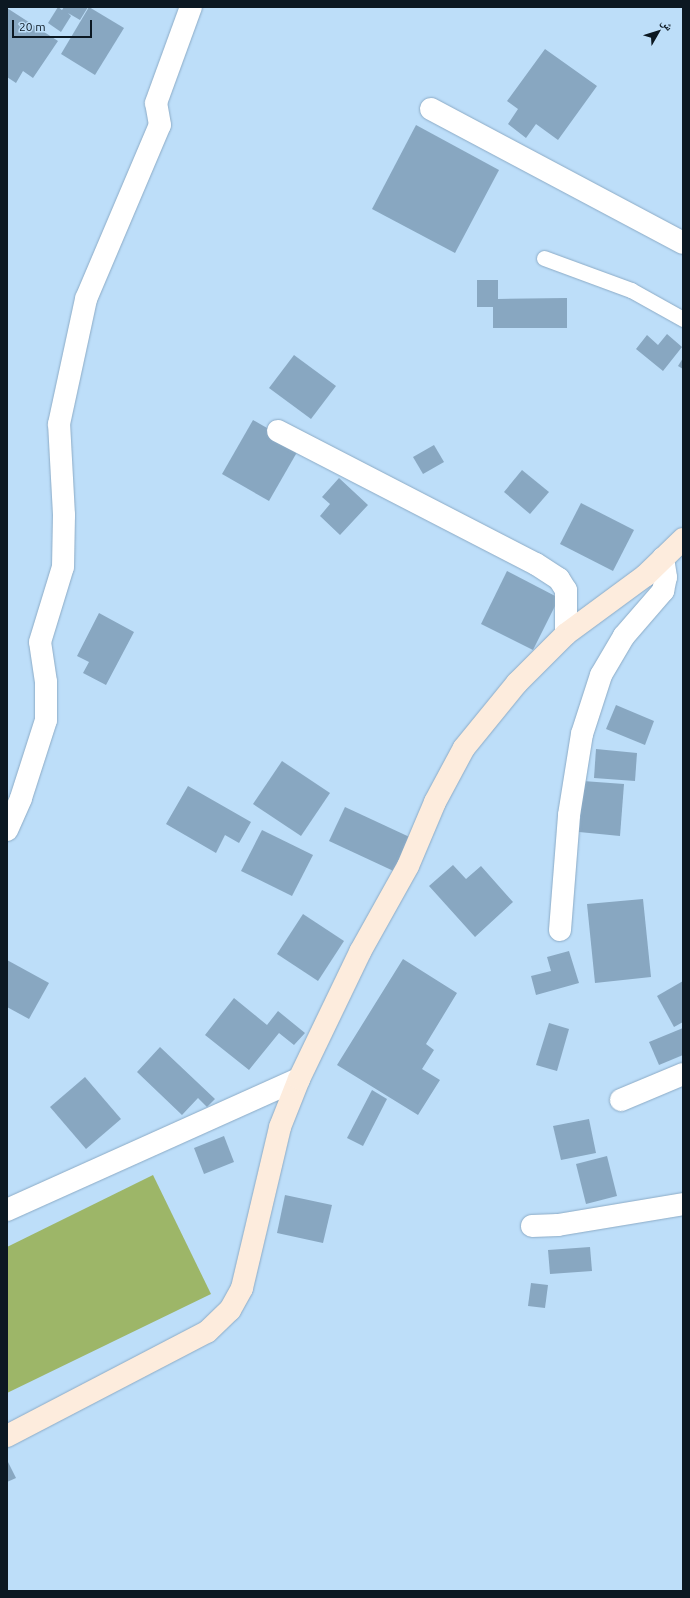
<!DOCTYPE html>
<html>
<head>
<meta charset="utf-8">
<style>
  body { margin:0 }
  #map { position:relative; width:690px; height:1598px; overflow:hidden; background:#bddef9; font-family:Ubuntu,"Noto Naskh Arabic",sans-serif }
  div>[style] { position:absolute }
  .green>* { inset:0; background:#9db668 }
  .building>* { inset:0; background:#88a7c1 }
  .roads { filter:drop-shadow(0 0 1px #8cabc6) drop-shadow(0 0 1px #8cabc6) }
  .lane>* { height:15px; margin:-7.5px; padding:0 7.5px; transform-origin:7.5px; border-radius:7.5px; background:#fff }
  .street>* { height:22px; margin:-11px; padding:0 11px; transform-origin:11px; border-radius:11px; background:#fff }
  .secondary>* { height:22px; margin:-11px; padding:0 11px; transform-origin:11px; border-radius:11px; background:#fdecdd }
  span { translate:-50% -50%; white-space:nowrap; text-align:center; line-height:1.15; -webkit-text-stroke:4px #bddef9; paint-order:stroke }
  .frame { position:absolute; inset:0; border:8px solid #0c1822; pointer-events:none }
  .north { position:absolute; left:638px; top:12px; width:40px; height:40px; -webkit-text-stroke:3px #bddef9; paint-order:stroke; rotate:51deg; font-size:11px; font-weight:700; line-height:16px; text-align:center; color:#0c1822 }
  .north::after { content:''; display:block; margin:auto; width:14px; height:18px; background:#0c1822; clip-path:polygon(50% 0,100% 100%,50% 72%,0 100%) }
  .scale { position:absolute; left:12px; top:20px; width:80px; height:18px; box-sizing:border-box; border:2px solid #0c1822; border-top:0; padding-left:5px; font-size:12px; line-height:14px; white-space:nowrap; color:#0c1822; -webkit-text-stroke:3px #bddef9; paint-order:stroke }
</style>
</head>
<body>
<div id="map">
  <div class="green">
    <i style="clip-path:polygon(153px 1175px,211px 1294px,7px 1393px,7px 1247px)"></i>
  </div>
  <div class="building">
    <i style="clip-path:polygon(58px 7px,62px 10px,64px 7px,88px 7px,80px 20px,68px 13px,71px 16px,61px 32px,48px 23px)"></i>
    <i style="clip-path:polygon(89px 7px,124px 28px,95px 75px,61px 54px)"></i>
    <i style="clip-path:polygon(7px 8px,58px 41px,33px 78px,23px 71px,16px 83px,7px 77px)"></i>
    <i style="clip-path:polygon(545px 49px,597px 86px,558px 140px,536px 124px,526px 138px,508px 124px,518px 109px,507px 101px)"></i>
    <i style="clip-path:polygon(416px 125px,499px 170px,455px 253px,372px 209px)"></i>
    <i style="clip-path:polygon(477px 280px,498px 280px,498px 299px,567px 298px,567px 328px,493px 328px,493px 307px,477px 307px)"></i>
    <i style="clip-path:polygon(667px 334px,682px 347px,663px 371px,636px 349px,647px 335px,658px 345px)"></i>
    <i style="clip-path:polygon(294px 355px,336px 386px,311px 419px,269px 388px)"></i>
    <i style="clip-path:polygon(683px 358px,683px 369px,678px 366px)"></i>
    <i style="clip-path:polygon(253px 420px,300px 447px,269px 501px,222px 474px)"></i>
    <i style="clip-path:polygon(434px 445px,444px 462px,423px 474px,413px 457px)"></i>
    <i style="clip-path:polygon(522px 470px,549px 492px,530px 514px,504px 492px)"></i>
    <i style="clip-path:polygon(339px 478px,368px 505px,340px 535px,320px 516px,330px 504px,322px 497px)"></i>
    <i style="clip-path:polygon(581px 503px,634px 530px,613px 571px,560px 544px)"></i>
    <i style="clip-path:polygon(507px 571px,559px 598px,533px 650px,481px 624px)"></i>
    <i style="clip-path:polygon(99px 613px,134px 632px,106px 685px,83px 673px,89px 662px,77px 656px)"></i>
    <i style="clip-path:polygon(616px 705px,654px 721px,645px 745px,606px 729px)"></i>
    <i style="clip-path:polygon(596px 749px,637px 753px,635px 781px,594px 778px)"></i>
    <i style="clip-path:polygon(282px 761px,330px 793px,301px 836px,253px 804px)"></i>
    <i style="clip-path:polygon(583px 781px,624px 784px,620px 836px,579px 832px)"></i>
    <i style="clip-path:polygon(188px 786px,251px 822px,239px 843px,225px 835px,216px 853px,166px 824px)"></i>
    <i style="clip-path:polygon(345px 807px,416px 840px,400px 874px,329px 841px)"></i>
    <i style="clip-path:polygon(262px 830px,313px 855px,292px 896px,241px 871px)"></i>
    <i style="clip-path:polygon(453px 865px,466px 879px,481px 866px,513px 902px,475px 937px,429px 886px)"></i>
    <i style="clip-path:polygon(643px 899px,651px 977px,595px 983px,587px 904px)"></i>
    <i style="clip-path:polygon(303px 914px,344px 941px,318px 981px,277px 954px)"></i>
    <i style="clip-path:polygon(569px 951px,579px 983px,536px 995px,531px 976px,551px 971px,547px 957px)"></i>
    <i style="clip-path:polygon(403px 959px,457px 993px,426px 1044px,434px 1050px,422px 1069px,440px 1080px,418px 1115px,337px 1065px)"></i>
    <i style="clip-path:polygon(7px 960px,49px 983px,29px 1019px,7px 1007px)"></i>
    <i style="clip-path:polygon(683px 981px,683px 1022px,674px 1027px,657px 996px)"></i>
    <i style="clip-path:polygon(234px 998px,267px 1025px,278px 1011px,305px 1033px,294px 1045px,279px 1033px,249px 1070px,205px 1035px)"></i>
    <i style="clip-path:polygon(549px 1023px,569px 1029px,557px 1071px,536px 1065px)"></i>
    <i style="clip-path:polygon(683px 1028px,683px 1055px,659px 1065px,649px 1042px)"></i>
    <i style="clip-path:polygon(160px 1047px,215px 1099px,207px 1107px,198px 1098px,182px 1115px,137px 1072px)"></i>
    <i style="clip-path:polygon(85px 1077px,121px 1119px,86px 1149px,50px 1107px)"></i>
    <i style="clip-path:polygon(372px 1090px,387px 1099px,363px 1146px,347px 1138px)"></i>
    <i style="clip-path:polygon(589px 1119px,596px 1153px,561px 1160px,553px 1126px)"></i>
    <i style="clip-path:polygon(224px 1136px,234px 1162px,204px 1174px,194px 1148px)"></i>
    <i style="clip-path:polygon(607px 1156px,617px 1196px,586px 1204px,576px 1164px)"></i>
    <i style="clip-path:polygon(285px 1195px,332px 1205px,323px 1243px,277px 1233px)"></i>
    <i style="clip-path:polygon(590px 1247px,592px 1271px,550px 1274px,548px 1250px)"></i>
    <i style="clip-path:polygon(531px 1283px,548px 1285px,545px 1308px,528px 1306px)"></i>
    <i style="clip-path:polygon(7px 1460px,16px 1478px,7px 1482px)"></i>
  </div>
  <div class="roads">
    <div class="lane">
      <i style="left:544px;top:258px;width:93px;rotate:20.2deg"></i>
      <i style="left:631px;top:290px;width:60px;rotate:29.1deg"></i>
    </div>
    <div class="street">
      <i style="left:431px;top:109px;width:285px;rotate:28deg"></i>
      <i style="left:278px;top:431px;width:290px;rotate:27.3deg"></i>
      <i style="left:536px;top:564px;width:27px;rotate:33deg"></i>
      <i style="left:559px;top:579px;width:13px;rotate:58deg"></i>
      <i style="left:566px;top:590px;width:44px;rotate:90deg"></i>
      <i style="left:7px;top:830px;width:35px;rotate:-66deg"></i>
      <i style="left:21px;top:798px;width:82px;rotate:-72.2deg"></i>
      <i style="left:46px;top:720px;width:38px;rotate:-90deg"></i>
      <i style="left:46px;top:682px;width:40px;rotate:-98.5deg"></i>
      <i style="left:40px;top:642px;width:78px;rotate:-73deg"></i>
      <i style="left:63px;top:567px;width:52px;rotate:-88.9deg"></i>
      <i style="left:64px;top:515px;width:91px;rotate:-93.1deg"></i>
      <i style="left:59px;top:424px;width:128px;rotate:-77.8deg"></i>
      <i style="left:86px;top:299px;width:189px;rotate:-67deg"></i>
      <i style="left:160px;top:125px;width:22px;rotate:-100deg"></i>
      <i style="left:156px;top:103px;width:102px;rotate:-70deg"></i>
      <i style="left:560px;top:930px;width:115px;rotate:-85.5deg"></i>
      <i style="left:569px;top:815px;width:82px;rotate:-80.9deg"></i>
      <i style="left:582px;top:734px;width:62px;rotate:-72.1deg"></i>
      <i style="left:601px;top:675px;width:45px;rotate:-59.5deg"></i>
      <i style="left:624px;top:636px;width:60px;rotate:-49.1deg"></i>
      <i style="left:663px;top:591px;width:14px;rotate:-78deg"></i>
      <i style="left:666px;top:577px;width:19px;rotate:-99deg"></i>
      <i style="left:621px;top:1100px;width:67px;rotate:-22.8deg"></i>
      <i style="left:7px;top:1210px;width:320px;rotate:-24.2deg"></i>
      <i style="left:532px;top:1226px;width:26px;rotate:-2deg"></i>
      <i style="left:558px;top:1225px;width:127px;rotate:-9.5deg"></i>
    </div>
    <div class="secondary">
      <i style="left:7px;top:1436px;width:225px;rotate:-27.5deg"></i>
      <i style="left:207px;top:1332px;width:32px;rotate:-44deg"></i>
      <i style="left:230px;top:1310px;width:25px;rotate:-61deg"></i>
      <i style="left:242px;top:1288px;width:165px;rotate:-76.7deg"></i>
      <i style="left:280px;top:1127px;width:52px;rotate:-68.4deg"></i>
      <i style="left:299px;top:1079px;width:141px;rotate:-64.3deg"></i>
      <i style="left:360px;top:952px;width:98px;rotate:-60.8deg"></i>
      <i style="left:408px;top:866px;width:69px;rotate:-67.1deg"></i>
      <i style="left:435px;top:802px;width:61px;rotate:-61.8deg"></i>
      <i style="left:464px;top:748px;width:84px;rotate:-50.8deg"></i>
      <i style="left:517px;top:683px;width:69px;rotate:-45deg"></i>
      <i style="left:566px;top:634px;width:98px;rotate:-36.3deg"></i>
      <i style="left:645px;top:576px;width:53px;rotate:-44.2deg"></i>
    </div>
  </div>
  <div class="frame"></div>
  <div class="north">ش</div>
  <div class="scale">20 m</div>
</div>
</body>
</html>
